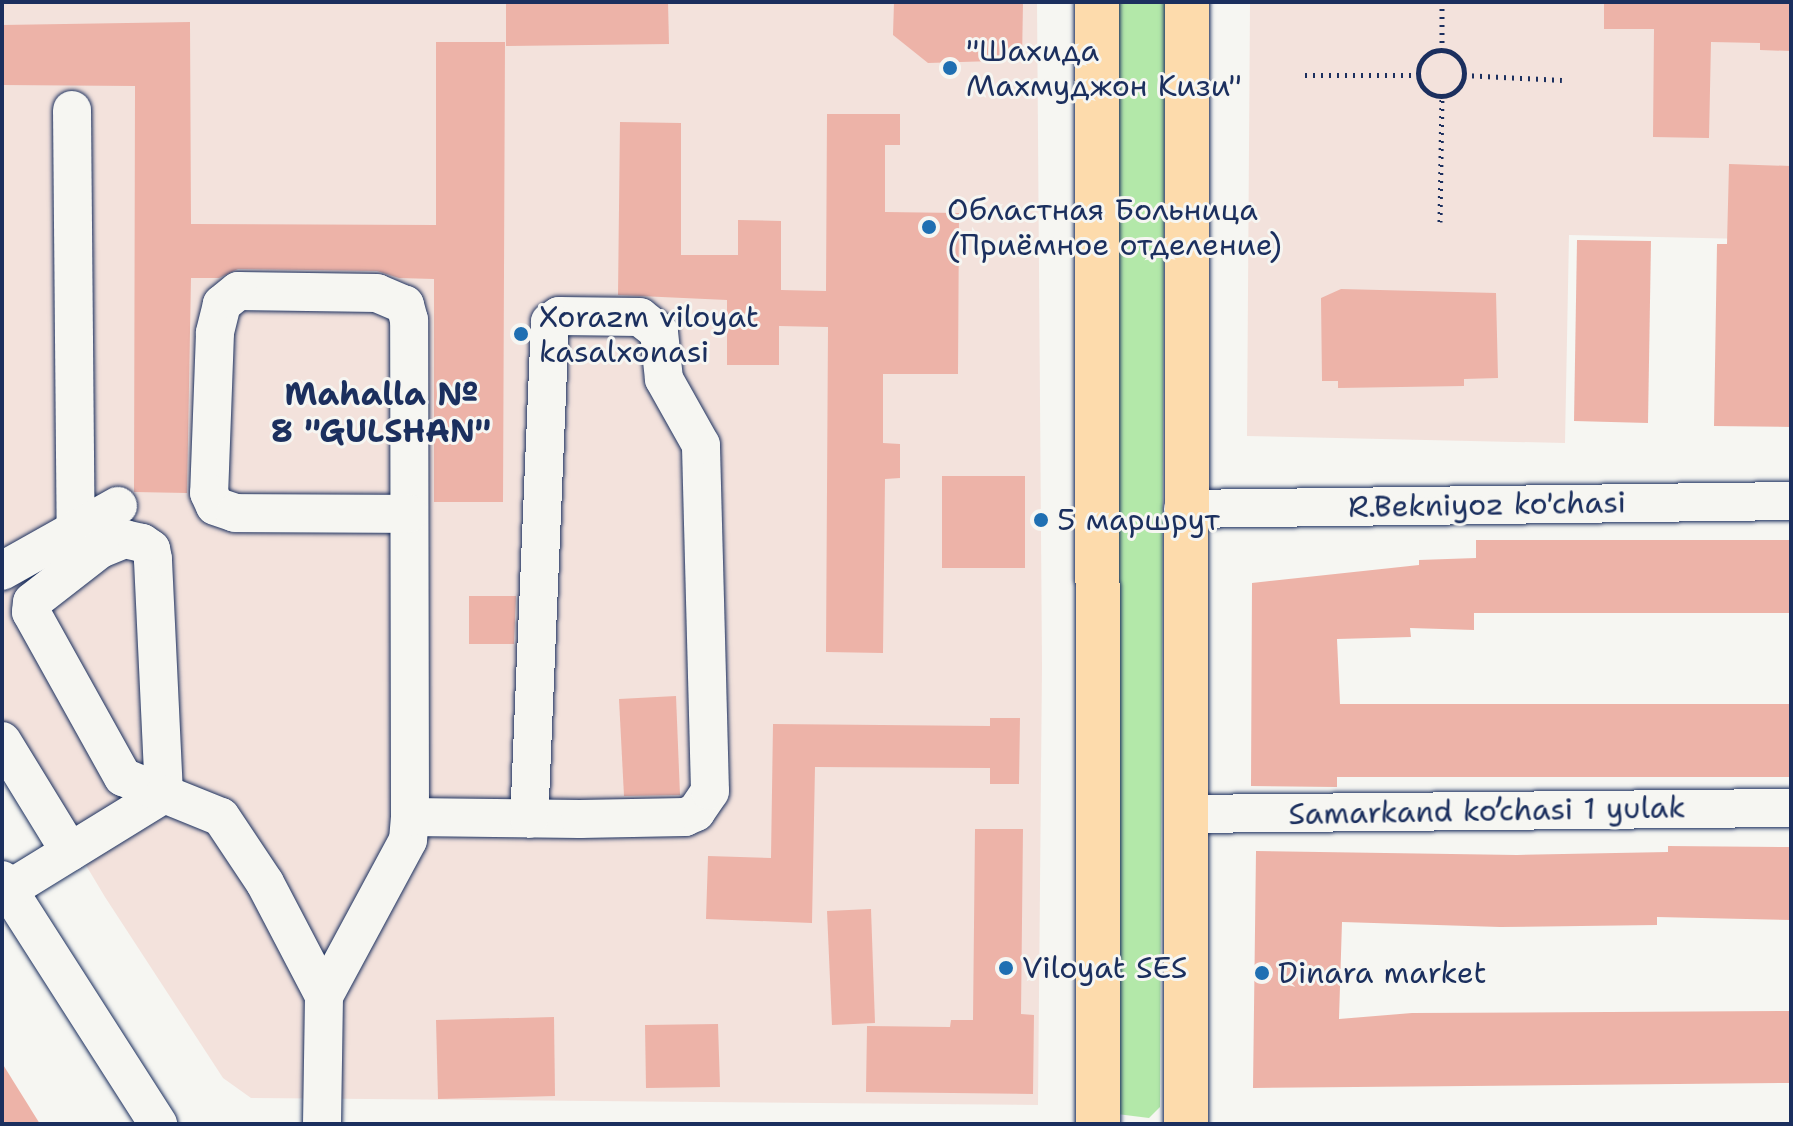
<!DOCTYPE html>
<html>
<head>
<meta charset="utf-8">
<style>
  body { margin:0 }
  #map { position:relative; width:1793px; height:1126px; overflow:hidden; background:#f6f6f2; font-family:"Shantell Sans",sans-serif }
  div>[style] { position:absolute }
  .built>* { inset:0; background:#f3e2dc }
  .green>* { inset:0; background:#b3e8a9 }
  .building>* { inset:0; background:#edb3a8 }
  .path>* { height:5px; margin-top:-2.5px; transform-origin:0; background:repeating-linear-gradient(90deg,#1b2f5e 0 2px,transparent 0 8px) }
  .path>.ring { margin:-2.5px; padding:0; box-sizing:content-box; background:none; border:5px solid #1b2f5e; border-radius:50% }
  .roads { filter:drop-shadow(0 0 2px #1b2f5e) drop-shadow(0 0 2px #1b2f5e) }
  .minor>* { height:38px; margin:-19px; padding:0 19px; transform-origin:19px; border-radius:19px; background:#f6f6f2 }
  .major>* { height:44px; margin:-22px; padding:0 22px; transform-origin:22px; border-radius:22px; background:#fddbac }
  .dots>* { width:22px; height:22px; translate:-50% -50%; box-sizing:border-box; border:4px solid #f6f6f2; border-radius:50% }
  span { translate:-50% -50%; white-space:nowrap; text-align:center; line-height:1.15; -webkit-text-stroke:6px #f6f6f2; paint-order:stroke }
  .poi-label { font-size:30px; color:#1b2f5e }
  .left { translate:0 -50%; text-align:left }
  .street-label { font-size:30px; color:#1b2f5e }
  .neighbourhood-label { font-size:32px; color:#1b2f5e; font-weight:700 }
  .frame { position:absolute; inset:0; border:4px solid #1b2f5e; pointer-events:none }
</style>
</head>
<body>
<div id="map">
  <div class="built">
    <i style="clip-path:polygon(2px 2px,1037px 2px,1042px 666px,1038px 1105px,251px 1098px,223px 1078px,105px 897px,2px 725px)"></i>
    <i style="clip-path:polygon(1250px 2px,1791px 2px,1791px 240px,1569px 235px,1565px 443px,1247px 436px)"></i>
  </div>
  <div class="green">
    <i style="clip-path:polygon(1119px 2px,1165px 2px,1160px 1107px,1149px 1118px,1117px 1114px,1112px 1102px)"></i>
  </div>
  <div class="building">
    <i style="clip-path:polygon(506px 2px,668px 2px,669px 44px,506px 46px)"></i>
    <i style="clip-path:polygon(894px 2px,1023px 2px,1022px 60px,928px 63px,893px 35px)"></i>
    <i style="clip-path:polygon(1604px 2px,1791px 2px,1791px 51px,1760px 50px,1760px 43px,1711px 42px,1709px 138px,1653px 137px,1654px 29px,1604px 29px)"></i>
    <i style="clip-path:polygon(190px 22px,191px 224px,436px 225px,436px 42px,505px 42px,503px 502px,434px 502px,434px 279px,399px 278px,377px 271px,238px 269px,219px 278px,191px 278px,187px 493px,134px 492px,135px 86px,2px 85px,2px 25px)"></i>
    <i style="clip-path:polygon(827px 114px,900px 114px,900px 145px,885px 145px,885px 212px,959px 213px,958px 374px,883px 374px,883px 443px,900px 444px,900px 478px,885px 479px,883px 653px,826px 652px,828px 327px,779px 326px,779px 365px,727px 365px,727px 300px,618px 295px,620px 122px,681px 123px,681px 255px,738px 255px,738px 220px,781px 221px,781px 290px,826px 291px)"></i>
    <i style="clip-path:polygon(1729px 164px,1791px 166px,1791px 427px,1714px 426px,1717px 244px,1727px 244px)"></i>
    <i style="clip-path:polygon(1577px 240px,1651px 241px,1648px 423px,1574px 421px)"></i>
    <i style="clip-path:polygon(1341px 289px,1496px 293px,1498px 378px,1464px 379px,1464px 386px,1338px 388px,1338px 381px,1322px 381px,1321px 298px)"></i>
    <i style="clip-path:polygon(942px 476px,1025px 476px,1025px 568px,942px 568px)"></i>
    <i style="clip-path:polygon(1476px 540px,1791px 540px,1791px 613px,1474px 613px,1474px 630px,1410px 628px,1411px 637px,1337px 639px,1340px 704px,1791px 704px,1791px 777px,1337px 777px,1337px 787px,1251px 786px,1252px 583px,1419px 565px,1419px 560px,1476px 558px)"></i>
    <i style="clip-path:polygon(469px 596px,516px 596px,514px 644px,469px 644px)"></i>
    <i style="clip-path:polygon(676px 696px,680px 795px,624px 796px,619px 699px)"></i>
    <i style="clip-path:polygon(990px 718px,1020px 718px,1019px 784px,990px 784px,990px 768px,815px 767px,812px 923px,706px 919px,708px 856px,771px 858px,773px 724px,990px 726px)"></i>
    <i style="clip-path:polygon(975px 829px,1023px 829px,1021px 1014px,1034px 1015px,1033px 1094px,866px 1092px,867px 1026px,950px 1027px,951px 1020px,973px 1020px)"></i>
    <i style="clip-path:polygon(1668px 846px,1791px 847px,1791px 920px,1657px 917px,1657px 925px,1500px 927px,1342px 922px,1339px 1019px,1412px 1013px,1791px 1011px,1791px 1083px,1253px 1088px,1256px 851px,1517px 855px,1668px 852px)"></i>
    <i style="clip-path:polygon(871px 909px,875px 1023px,832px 1025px,827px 911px)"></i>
    <i style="clip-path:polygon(554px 1017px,555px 1096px,438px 1099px,436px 1020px)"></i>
    <i style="clip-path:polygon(718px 1024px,720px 1087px,646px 1088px,645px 1025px)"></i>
    <i style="clip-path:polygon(2px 1063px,40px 1124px,2px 1124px)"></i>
  </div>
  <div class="path">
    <i style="left:1442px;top:50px;width:48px;rotate:-90deg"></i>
    <i class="ring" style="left:1418px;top:50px;width:41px;height:41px"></i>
    <i style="left:1305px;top:75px;width:113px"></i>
    <i style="left:1464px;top:75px;width:98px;rotate:2.9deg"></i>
    <i style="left:1440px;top:222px;width:126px;rotate:-89.1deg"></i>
  </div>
  <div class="roads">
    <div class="minor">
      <i style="left:72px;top:110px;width:419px;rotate:89.5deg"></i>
      <i style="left:1183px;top:509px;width:608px;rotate:-0.75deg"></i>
      <i style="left:2px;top:571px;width:133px;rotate:-29.3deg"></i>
      <i style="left:2px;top:741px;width:130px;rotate:58.5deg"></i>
      <i style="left:1183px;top:814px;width:608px;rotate:-0.57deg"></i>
      <i style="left:410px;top:817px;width:170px;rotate:0.7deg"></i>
      <i style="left:580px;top:819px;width:105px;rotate:-1.1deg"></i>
      <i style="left:685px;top:817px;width:12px;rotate:-24deg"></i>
      <i style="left:696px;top:812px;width:25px;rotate:-56deg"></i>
      <i style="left:710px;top:791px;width:346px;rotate:-91.5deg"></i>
      <i style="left:701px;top:445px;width:76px;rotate:-119.3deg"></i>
      <i style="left:664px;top:379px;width:47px;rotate:-96.1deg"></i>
      <i style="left:659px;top:332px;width:24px;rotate:-142deg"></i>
      <i style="left:640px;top:317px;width:81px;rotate:-179.3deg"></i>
      <i style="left:559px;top:316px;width:11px;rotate:146deg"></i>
      <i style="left:550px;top:322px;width:497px;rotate:92.4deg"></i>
      <i style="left:2px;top:880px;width:290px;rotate:57.4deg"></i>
      <i style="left:8px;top:890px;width:183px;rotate:-31.6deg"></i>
      <i style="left:164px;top:794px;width:235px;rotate:-92.7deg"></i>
      <i style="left:153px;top:559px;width:10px;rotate:-101deg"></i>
      <i style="left:151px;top:549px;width:11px;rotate:-146deg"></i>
      <i style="left:142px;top:543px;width:17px;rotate:-167deg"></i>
      <i style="left:125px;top:539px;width:27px;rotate:158deg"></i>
      <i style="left:100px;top:549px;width:86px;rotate:142.1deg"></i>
      <i style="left:32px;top:602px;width:10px;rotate:96deg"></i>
      <i style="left:31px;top:612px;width:189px;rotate:60.9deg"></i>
      <i style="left:123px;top:777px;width:44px;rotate:22.5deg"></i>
      <i style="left:164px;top:794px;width:61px;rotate:22deg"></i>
      <i style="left:221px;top:817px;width:79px;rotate:56.3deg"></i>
      <i style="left:265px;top:883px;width:127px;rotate:62.4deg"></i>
      <i style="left:322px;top:1124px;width:128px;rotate:-89.1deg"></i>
      <i style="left:324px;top:996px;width:177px;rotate:-61.7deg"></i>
      <i style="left:408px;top:840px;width:23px;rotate:-85deg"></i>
      <i style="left:410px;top:817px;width:497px;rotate:-90.1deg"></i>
      <i style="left:409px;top:320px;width:16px;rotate:-105deg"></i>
      <i style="left:405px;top:305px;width:30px;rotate:-157deg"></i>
      <i style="left:377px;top:293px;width:139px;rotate:-179.2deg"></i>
      <i style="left:238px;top:291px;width:21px;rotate:141deg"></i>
      <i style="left:222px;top:304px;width:30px;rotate:104deg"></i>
      <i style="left:215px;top:333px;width:160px;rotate:92.1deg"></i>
      <i style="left:209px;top:493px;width:14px;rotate:65deg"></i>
      <i style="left:215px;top:506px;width:21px;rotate:19deg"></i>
      <i style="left:235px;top:513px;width:174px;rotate:0.3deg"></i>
    </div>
    <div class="major">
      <i style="left:1097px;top:2px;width:1122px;rotate:89.95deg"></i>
      <i style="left:1186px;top:1124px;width:1122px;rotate:-89.95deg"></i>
    </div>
  </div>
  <div class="dots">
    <i style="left:950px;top:68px;background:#1f6fb2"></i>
    <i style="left:929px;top:227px;background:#1f6fb2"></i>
    <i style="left:521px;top:334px;background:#1f6fb2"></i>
    <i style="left:1041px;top:520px;background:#1f6fb2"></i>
    <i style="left:1006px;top:968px;background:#1f6fb2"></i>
    <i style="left:1262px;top:973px;background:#1f6fb2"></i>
  </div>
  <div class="poi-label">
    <span class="left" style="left:966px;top:68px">"Шахида<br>Махмуджон Кизи"</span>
    <span class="left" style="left:947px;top:227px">Областная Больница<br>(Приёмное отделение)</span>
    <span class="left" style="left:539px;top:334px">Xorazm viloyat<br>kasalxonasi</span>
    <span class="left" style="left:1057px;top:520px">5 маршрут</span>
    <span class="left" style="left:1022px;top:968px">Viloyat SES</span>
    <span class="left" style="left:1278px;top:973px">Dinara market</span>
  </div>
  <div class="street-label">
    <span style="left:1487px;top:505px;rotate:-1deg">R.Bekniyoz ko'chasi</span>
    <span style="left:1487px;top:811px;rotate:-1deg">Samarkand ko’chasi 1 yulak</span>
  </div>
  <div class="neighbourhood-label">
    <span style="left:381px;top:413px">Mahalla №<br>8 "GULSHAN"</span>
  </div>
  <div class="frame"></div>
</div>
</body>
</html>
